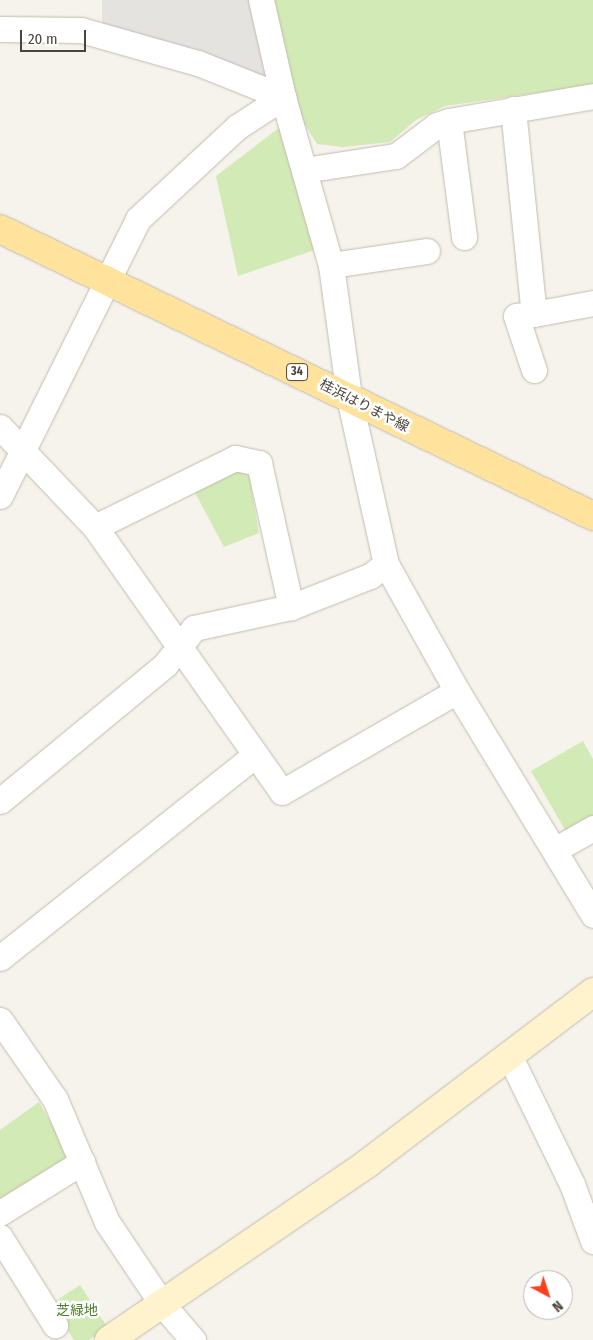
<!DOCTYPE html>
<html>
<head>
<meta charset="utf-8">
<style>
  body { margin:0 }
  #map { position:relative; width:593px; height:1340px; overflow:hidden; background:#f6f3ec; font-family:"Fira Sans Condensed","Noto Sans JP",sans-serif }
  div>[style] { position:absolute }
  .green>* { inset:0; background:#d2eab5 }
  .parking>* { inset:0; background:#e5e3e0 }
  .roads { filter:drop-shadow(0 0 1px #c2bbae) drop-shadow(0 0 1px #c2bbae) }
  .street>* { height:25px; margin:-12.5px; padding:0 12.5px; transform-origin:12.5px; border-radius:12.5px; background:#fff }
  .secondary>* { height:28px; margin:-14px; padding:0 14px; transform-origin:14px; border-radius:14px; background:#fff3cd }
  .primary>* { height:28px; margin:-14px; padding:0 14px; transform-origin:14px; border-radius:14px; background:#ffe39c }
  span { translate:-50% -50%; white-space:nowrap; text-align:center; line-height:1.15; -webkit-text-stroke:5px #fff; paint-order:stroke }
  .shield-label span { padding:1px 4px; background:#fff; border:1px solid; border-radius:4px; -webkit-text-stroke-width:0 }
  .shield-label { font-size:12px; color:#4b4439; font-weight:700 }
  .street-label { font-size:14px; color:#4b4439 }
  .park-label { font-size:14px; color:#4a7f2a }
  .north { position:absolute; left:523px; top:1270px; width:50px; height:50px; box-sizing:border-box; background:#fff; border:1px solid #b7b4b0; border-radius:50%; rotate:140deg; font-size:14px; font-weight:700; line-height:20px; text-align:center; color:#4b4439 }
  .north::after { content:''; display:block; margin:auto; width:18px; height:22px; background:#fc3f1d; clip-path:polygon(50% 0,100% 100%,50% 72%,0 100%) }
  .scale { position:absolute; left:20px; top:30px; width:66px; height:22px; box-sizing:border-box; border:2px solid #4b4439; border-top:0; padding-left:6px; font-size:15px; line-height:18px; white-space:nowrap; color:#4b4439; -webkit-text-stroke:4px #fff; paint-order:stroke }
</style>
</head>
<body>
<div id="map">
  <div class="green">
    <i style="clip-path:polygon(272px 0,593px 0,593px 85px,445px 106px,416px 120px,390px 142px,343px 147px,317px 144px,302px 120px,273px 17px)"></i>
    <i style="clip-path:polygon(284px 124px,315px 250px,238px 276px,216px 176px)"></i>
    <i style="clip-path:polygon(234px 467px,249px 474px,259px 533px,224px 547px,193px 489px)"></i>
    <i style="clip-path:polygon(583px 741px,593px 759px,593px 820px,568px 835px,531px 771px)"></i>
    <i style="clip-path:polygon(39px 1102px,70px 1156px,0 1202px,0 1130px)"></i>
    <i style="clip-path:polygon(80px 1285px,108px 1328px,89px 1340px,74px 1340px,51px 1304px)"></i>
  </div>
  <div class="parking">
    <i style="clip-path:polygon(102px 0,249px 0,269px 83px,102px 29px)"></i>
  </div>
  <div class="roads">
    <div class="street">
      <i style="left:261px;top:0;width:99px;rotate:77.2deg"></i>
      <i style="left:283px;top:97px;width:175px;rotate:74.1deg"></i>
      <i style="left:331px;top:265px;width:133px;rotate:82.2deg"></i>
      <i style="left:349px;top:397px;width:171px;rotate:77.5deg"></i>
      <i style="left:386px;top:564px;width:145px;rotate:60.8deg"></i>
      <i style="left:457px;top:691px;width:262px;rotate:58.7deg"></i>
      <i style="left:0;top:29px;width:81px;rotate:0.7deg"></i>
      <i style="left:81px;top:30px;width:122px;rotate:15.8deg"></i>
      <i style="left:198px;top:63px;width:92px;rotate:21.8deg"></i>
      <i style="left:513px;top:109px;width:206px;rotate:84.2deg"></i>
      <i style="left:534px;top:314px;width:60px;rotate:-10.6deg"></i>
      <i style="left:449px;top:121px;width:117px;rotate:82.6deg"></i>
      <i style="left:304px;top:170px;width:93px;rotate:-8.7deg"></i>
      <i style="left:396px;top:156px;width:51px;rotate:-37.1deg"></i>
      <i style="left:437px;top:125px;width:13px;rotate:-18deg"></i>
      <i style="left:449px;top:121px;width:146px;rotate:-9.8deg"></i>
      <i style="left:331px;top:265px;width:97px;rotate:-8.3deg"></i>
      <i style="left:534px;top:314px;width:18px;rotate:174deg"></i>
      <i style="left:516px;top:316px;width:57px;rotate:71.6deg"></i>
      <i style="left:0;top:427px;width:138px;rotate:46.5deg"></i>
      <i style="left:95px;top:527px;width:324px;rotate:54.8deg"></i>
      <i style="left:282px;top:792px;width:202px;rotate:-30deg"></i>
      <i style="left:0;top:496px;width:309px;rotate:-63.5deg"></i>
      <i style="left:138px;top:219px;width:135px;rotate:-42.9deg"></i>
      <i style="left:237px;top:127px;width:55px;rotate:-33.1deg"></i>
      <i style="left:95px;top:527px;width:156px;rotate:-26.2deg"></i>
      <i style="left:235px;top:458px;width:25px;rotate:12deg"></i>
      <i style="left:259px;top:463px;width:148px;rotate:77.5deg"></i>
      <i style="left:0;top:801px;width:214px;rotate:-39.5deg"></i>
      <i style="left:165px;top:665px;width:47px;rotate:-51.9deg"></i>
      <i style="left:194px;top:628px;width:99px;rotate:-12.2deg"></i>
      <i style="left:291px;top:607px;width:85px;rotate:-21.4deg"></i>
      <i style="left:370px;top:576px;width:20px;rotate:-37deg"></i>
      <i style="left:556px;top:849px;width:43px;rotate:-29.6deg"></i>
      <i style="left:0;top:958px;width:326px;rotate:-38.5deg"></i>
      <i style="left:0;top:1020px;width:96px;rotate:55.2deg"></i>
      <i style="left:55px;top:1099px;width:134px;rotate:67.1deg"></i>
      <i style="left:107px;top:1222px;width:99px;rotate:56.1deg"></i>
      <i style="left:162px;top:1304px;width:48px;rotate:49.3deg"></i>
      <i style="left:510px;top:1057px;width:141px;rotate:64deg"></i>
      <i style="left:572px;top:1184px;width:61px;rotate:69.8deg"></i>
      <i style="left:0;top:1213px;width:97px;rotate:-31.9deg"></i>
      <i style="left:0;top:1237px;width:104px;rotate:58deg"></i>
    </div>
    <div class="secondary">
      <i style="left:109px;top:1340px;width:314px;rotate:-34.3deg"></i>
      <i style="left:368px;top:1163px;width:283px;rotate:-37.2deg"></i>
    </div>
    <div class="primary">
      <i style="left:0;top:229px;width:659px;rotate:25.83deg"></i>
    </div>
  </div>
  <div class="shield-label">
    <span style="left:297px;top:372px">34</span>
  </div>
  <div class="street-label">
    <span style="left:364px;top:406px;rotate:27deg">桂浜はりまや線</span>
  </div>
  <div class="park-label">
    <span style="left:77px;top:1311px">芝緑地</span>
  </div>
  <div class="north">N</div>
  <div class="scale">20 m</div>
</div>
</body>
</html>
